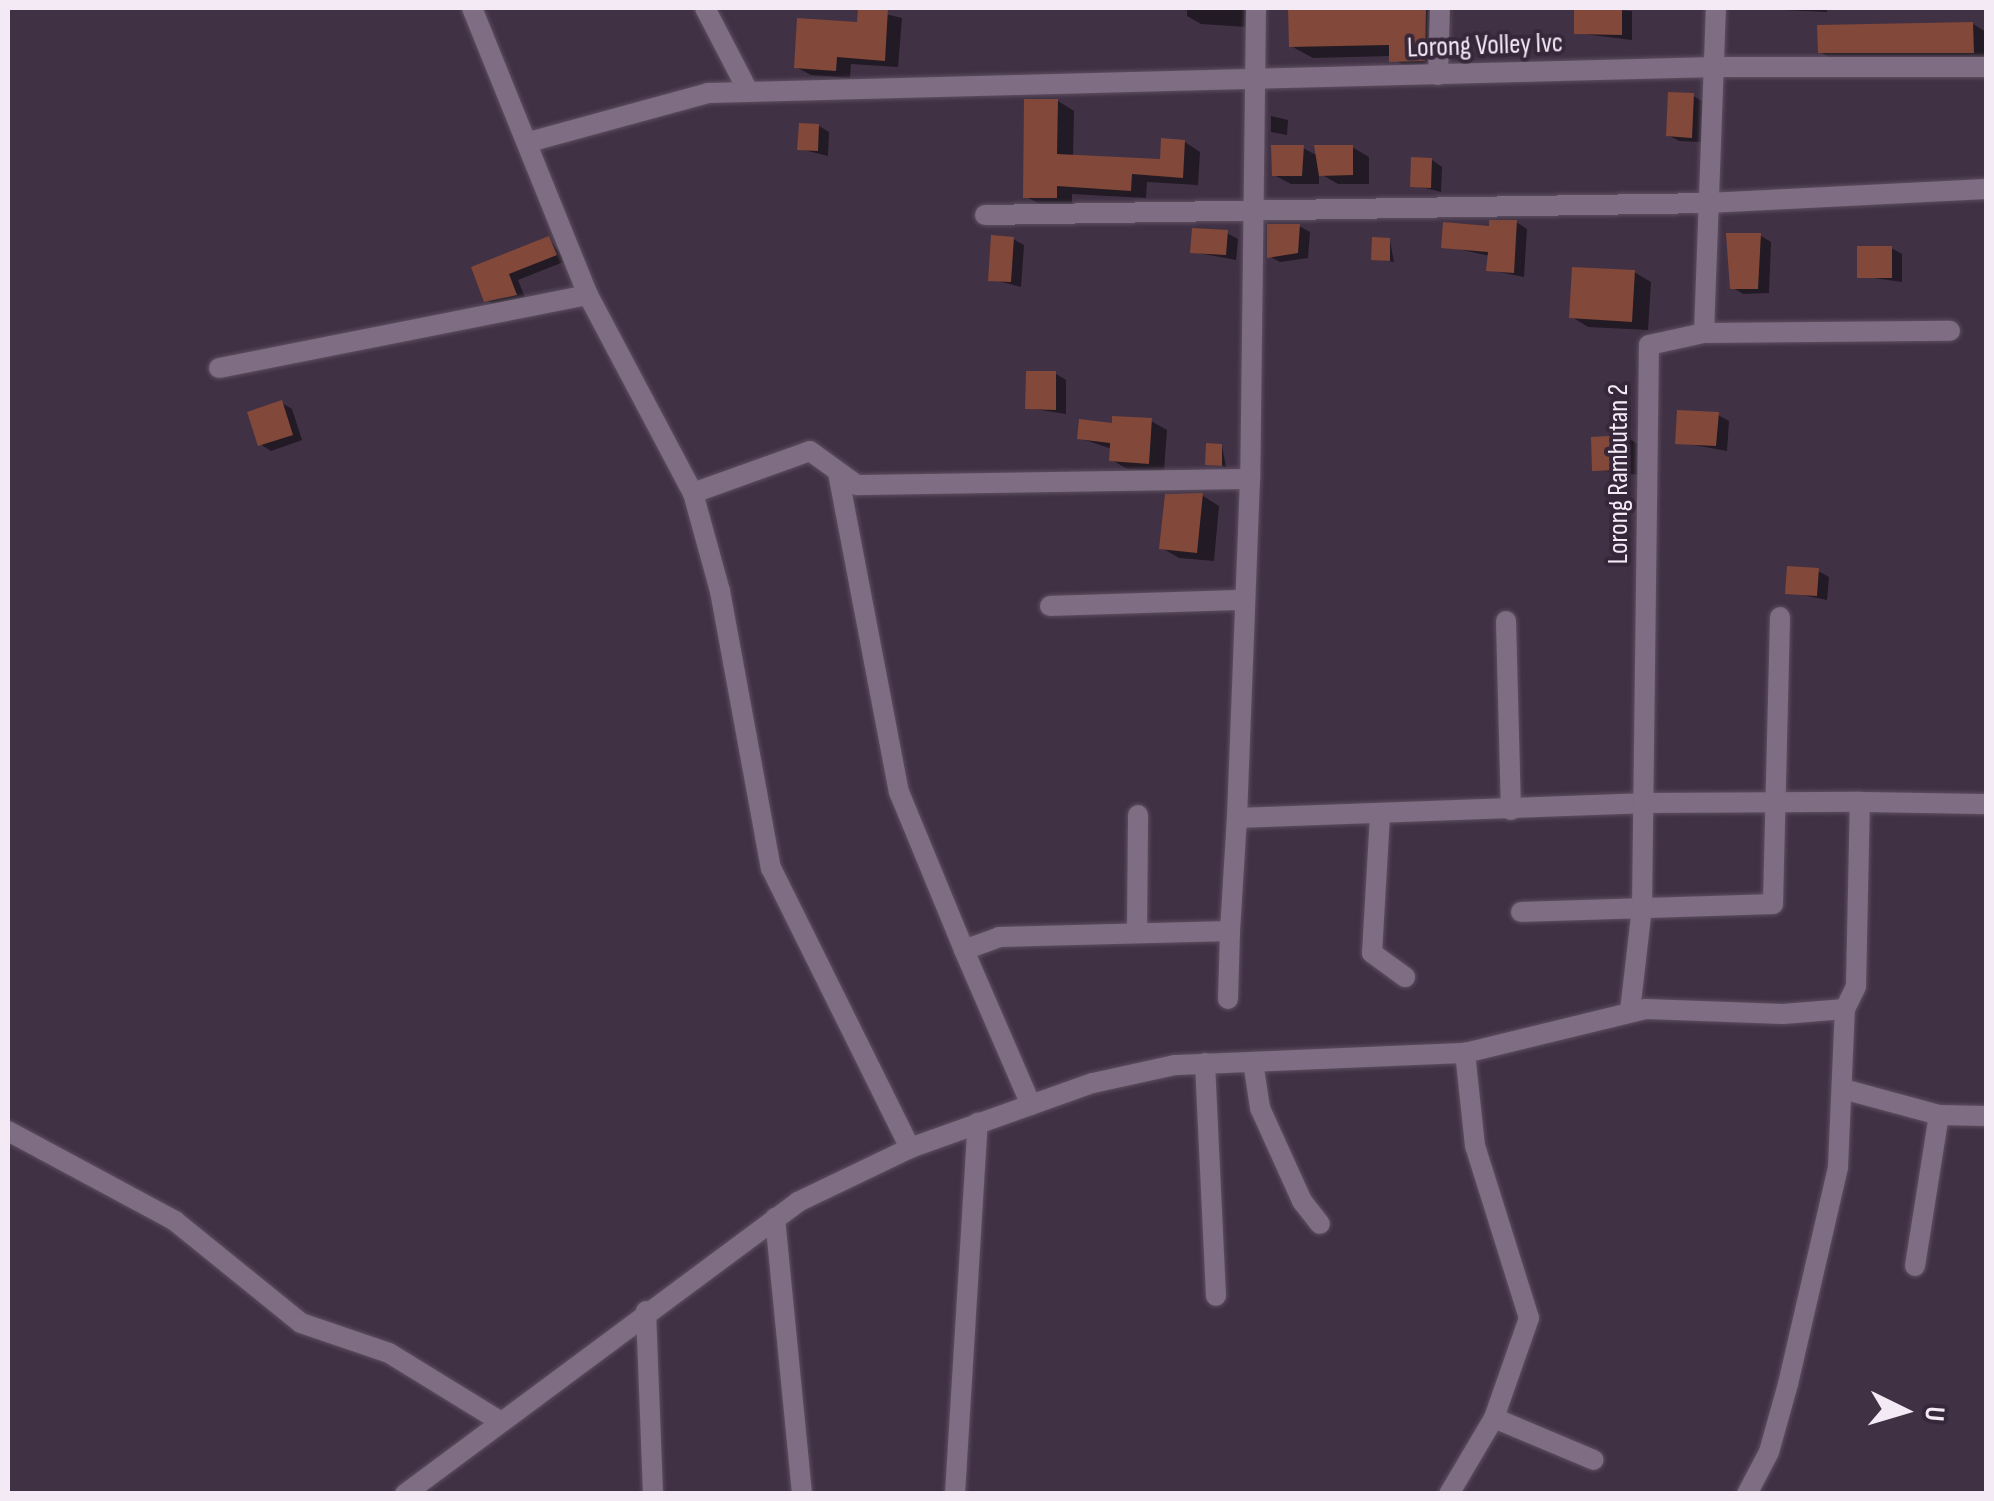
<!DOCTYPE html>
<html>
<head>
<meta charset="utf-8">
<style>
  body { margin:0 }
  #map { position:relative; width:1994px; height:1501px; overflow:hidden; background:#413145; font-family:"Sofia Sans Condensed",sans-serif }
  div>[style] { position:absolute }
  .shadow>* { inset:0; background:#0007 }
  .building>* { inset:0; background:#824839 }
  .roads { filter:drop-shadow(0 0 2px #5d4f60) drop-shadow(0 0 2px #5d4f60) }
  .minor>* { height:20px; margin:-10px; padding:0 10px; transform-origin:10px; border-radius:10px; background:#7f6d83 }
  span { translate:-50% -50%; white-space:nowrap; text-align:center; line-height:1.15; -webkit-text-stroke:8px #37273a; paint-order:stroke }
  .street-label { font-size:28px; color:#f4eaf6 }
  .frame { position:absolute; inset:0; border:10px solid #f4eaf6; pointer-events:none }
  .north { position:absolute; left:1854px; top:1361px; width:100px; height:100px; -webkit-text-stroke:8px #37273a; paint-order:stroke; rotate:95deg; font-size:28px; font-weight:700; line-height:40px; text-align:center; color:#f4eaf6 }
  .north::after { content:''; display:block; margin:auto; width:35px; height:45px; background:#f4eaf6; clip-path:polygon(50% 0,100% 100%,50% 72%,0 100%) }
</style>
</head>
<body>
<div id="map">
  <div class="shadow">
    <i style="clip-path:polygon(860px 8px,902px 18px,898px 67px,851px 64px,850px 78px,811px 75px,796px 67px,859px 24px)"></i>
    <i style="clip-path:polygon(1187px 8px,1248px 8px,1247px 27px,1201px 24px,1187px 16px)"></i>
    <i style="clip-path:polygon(1290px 8px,1452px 8px,1446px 72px,1413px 73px,1391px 56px,1313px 58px,1291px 46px)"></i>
    <i style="clip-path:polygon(1577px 8px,1632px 11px,1632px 40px,1576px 33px)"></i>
    <i style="clip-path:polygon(1743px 8px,1827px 8px,1827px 12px)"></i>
    <i style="clip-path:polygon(1973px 24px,1986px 32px,1986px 62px,1837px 62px,1820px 52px)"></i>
    <i style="clip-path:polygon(1693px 96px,1704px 102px,1702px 142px,1679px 141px,1668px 135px)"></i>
    <i style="clip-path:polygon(1058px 101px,1074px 111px,1073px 157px,1162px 162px,1185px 142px,1200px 152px,1198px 185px,1147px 182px,1146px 198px,1072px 194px,1072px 206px,1041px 205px,1025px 196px)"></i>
    <i style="clip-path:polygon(1271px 116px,1288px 120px,1287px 135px,1271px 132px)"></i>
    <i style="clip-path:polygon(819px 126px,829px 132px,828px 156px,800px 149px)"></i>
    <i style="clip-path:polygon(1352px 147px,1369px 157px,1369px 184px,1338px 184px,1319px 173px,1319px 184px,1291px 184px,1274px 175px,1303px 148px,1318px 156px)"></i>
    <i style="clip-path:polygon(1432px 160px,1442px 167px,1441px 192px,1413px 185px)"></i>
    <i style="clip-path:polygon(1516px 222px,1527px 229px,1524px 277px,1489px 270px,1490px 256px,1444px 246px)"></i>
    <i style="clip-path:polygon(1299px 226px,1310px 232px,1308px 258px,1280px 262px,1269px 256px)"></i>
    <i style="clip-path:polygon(1227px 233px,1238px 239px,1236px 260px,1193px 252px)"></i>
    <i style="clip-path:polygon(1761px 236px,1771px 242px,1769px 293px,1743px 294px,1732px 287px)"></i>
    <i style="clip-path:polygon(549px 239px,566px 261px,518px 280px,526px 300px,497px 306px,486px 300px,474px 268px)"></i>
    <i style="clip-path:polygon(1013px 239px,1024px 245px,1021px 287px,991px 279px)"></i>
    <i style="clip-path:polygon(1390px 241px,1394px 262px,1374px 259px)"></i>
    <i style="clip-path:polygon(1891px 248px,1902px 254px,1902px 282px,1860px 276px)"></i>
    <i style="clip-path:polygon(1634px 272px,1651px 282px,1648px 330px,1588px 327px,1572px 317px)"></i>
    <i style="clip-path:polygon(1056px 374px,1066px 380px,1066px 414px,1028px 408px)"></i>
    <i style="clip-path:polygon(282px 403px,292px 409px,302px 440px,271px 451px,260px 444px)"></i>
    <i style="clip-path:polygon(1718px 415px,1729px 421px,1727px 451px,1677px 442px)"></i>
    <i style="clip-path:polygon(1151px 421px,1167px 430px,1164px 471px,1127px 469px,1112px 460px,1112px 449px,1079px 438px)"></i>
    <i style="clip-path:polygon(1628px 438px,1638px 444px,1639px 475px,1595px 470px)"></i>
    <i style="clip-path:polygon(1222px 446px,1226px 467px,1208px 464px)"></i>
    <i style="clip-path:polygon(1203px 496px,1219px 506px,1214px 561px,1179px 558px,1162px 548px,1167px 497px)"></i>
    <i style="clip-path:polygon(1818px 571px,1829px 577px,1827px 600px,1788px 592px)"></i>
  </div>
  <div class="building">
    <i style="clip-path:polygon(858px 8px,888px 8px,885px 61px,837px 57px,836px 71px,794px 68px,797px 18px,857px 22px)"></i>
    <i style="clip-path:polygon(1288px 8px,1426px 8px,1425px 61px,1389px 62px,1389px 45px,1289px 47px)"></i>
    <i style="clip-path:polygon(1574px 8px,1622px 8px,1622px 35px,1574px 34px)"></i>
    <i style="clip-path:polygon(1973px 22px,1974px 53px,1818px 53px,1817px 25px)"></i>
    <i style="clip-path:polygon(1668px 92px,1694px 93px,1692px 138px,1666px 136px)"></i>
    <i style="clip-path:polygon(1024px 99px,1058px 99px,1057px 154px,1160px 159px,1161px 138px,1185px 140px,1183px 178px,1132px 174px,1131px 191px,1057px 186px,1057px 198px,1023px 198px)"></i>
    <i style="clip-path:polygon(799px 123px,819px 124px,818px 151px,797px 150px)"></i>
    <i style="clip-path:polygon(1271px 145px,1304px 145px,1302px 176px,1272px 176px)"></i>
    <i style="clip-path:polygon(1314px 145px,1353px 145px,1353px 175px,1319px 176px)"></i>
    <i style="clip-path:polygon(1411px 157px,1432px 158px,1431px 188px,1410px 187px)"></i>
    <i style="clip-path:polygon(1489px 220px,1517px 220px,1514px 273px,1486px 271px,1488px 252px,1441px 248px,1443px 222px,1489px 226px)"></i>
    <i style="clip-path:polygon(1267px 224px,1300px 224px,1298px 253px,1267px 258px)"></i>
    <i style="clip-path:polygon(1192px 228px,1228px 230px,1226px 255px,1190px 253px)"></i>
    <i style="clip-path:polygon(1726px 233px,1761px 233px,1758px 289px,1730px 289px)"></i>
    <i style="clip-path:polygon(991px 235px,1014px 237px,1011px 282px,988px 281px)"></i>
    <i style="clip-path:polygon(549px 236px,557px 255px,509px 274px,517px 295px,484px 302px,471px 267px)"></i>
    <i style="clip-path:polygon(1372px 237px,1390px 238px,1390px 261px,1371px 260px)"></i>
    <i style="clip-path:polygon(1857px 246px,1892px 246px,1892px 278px,1857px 278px)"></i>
    <i style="clip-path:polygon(1572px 267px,1635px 270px,1632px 322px,1569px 318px)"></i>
    <i style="clip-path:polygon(1026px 371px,1056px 371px,1056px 410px,1025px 409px)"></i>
    <i style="clip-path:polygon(282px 400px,293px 435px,258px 446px,247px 412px)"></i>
    <i style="clip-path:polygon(1677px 410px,1719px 412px,1716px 446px,1675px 444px)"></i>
    <i style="clip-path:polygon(1112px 416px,1152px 418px,1149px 464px,1109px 461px,1110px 443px,1077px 439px,1079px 419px,1112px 423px)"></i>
    <i style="clip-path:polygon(1628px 435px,1629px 470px,1592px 471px,1591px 437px)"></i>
    <i style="clip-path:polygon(1206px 443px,1222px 444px,1222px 466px,1205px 465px)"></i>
    <i style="clip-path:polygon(1203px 493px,1197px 553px,1159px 549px,1165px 494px)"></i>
    <i style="clip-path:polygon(1787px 566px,1819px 568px,1817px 596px,1785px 594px)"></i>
  </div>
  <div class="roads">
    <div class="minor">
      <i style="left:472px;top:8px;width:310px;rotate:68deg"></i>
      <i style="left:588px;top:295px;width:224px;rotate:62.1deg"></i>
      <i style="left:693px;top:493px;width:102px;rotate:74.6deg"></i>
      <i style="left:720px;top:591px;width:282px;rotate:79.6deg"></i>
      <i style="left:771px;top:868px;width:313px;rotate:63.6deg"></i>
      <i style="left:705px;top:8px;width:93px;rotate:62.6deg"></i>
      <i style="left:1256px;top:8px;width:471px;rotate:90.7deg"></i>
      <i style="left:1250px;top:479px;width:339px;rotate:92.2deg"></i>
      <i style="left:1237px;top:818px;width:405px;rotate:-2.1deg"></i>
      <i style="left:1642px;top:803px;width:218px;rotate:-0.3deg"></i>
      <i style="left:1438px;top:75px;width:67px;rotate:-88.3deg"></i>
      <i style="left:529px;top:142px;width:186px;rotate:-15.3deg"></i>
      <i style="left:708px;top:93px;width:1008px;rotate:-1.48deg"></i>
      <i style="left:1716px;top:67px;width:270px"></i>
      <i style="left:985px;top:215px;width:723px;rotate:-0.95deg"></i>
      <i style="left:1708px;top:203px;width:278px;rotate:-2.9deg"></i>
      <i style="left:1704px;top:333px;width:325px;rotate:-87.9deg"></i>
      <i style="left:219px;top:368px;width:376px;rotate:-11.2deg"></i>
      <i style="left:838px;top:473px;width:325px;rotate:79.2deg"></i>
      <i style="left:899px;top:792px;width:171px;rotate:67.6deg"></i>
      <i style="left:693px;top:493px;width:124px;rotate:-19.7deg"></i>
      <i style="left:810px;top:451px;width:58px;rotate:35.9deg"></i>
      <i style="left:857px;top:485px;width:393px;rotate:-0.9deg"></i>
      <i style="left:1050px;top:606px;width:194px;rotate:-1.8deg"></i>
      <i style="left:1506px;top:621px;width:189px;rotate:88.5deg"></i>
      <i style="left:1380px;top:815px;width:138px;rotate:93.3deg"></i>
      <i style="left:1372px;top:953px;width:41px;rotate:36deg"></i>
      <i style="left:1521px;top:912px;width:252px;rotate:-1.8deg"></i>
      <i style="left:1773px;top:904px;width:287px;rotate:-88.6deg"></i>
      <i style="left:1137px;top:933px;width:118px;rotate:-89.5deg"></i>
      <i style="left:1228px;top:999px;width:68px;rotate:-88.3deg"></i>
      <i style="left:1630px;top:1011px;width:104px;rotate:-83.4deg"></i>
      <i style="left:1642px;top:908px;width:563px;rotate:-89.29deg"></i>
      <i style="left:1649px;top:345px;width:56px;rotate:-12.3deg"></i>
      <i style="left:1704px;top:333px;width:246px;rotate:-0.5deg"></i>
      <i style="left:1253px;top:1062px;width:47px;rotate:81.3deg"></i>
      <i style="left:1260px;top:1108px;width:102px;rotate:65.7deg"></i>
      <i style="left:1302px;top:1201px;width:29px;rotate:52deg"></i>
      <i style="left:1205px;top:1063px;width:233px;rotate:87.3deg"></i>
      <i style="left:1843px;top:1089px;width:99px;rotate:15.2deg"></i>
      <i style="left:1939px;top:1115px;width:47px;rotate:1.2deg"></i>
      <i style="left:1031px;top:1105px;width:169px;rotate:-113.4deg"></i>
      <i style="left:964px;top:950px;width:37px;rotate:-20deg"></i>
      <i style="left:999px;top:937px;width:231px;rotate:-1.5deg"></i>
      <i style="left:1230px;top:931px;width:113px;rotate:-86.5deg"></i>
      <i style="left:8px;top:1131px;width:190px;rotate:28.3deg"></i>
      <i style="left:175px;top:1221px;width:162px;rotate:39deg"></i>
      <i style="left:301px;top:1323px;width:93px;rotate:18.8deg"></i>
      <i style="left:389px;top:1353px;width:128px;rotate:31.6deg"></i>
      <i style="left:775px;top:1218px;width:277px;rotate:84.4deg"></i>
      <i style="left:1915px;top:1266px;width:153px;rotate:-81deg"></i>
      <i style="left:646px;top:1311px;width:183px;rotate:87.8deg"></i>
      <i style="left:1494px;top:1418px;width:108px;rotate:22.8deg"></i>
      <i style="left:405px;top:1494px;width:490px;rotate:-36.6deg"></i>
      <i style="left:798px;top:1202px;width:124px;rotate:-25.7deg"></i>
      <i style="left:910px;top:1148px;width:194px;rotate:-19.6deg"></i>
      <i style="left:1093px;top:1083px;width:84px;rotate:-12.4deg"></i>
      <i style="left:1175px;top:1065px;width:290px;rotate:-2.4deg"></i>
      <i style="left:1465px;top:1053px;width:186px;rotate:-13.7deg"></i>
      <i style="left:1646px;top:1009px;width:137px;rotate:2.1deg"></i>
      <i style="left:1783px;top:1014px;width:62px;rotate:-4.6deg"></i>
      <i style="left:1845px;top:1009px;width:25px;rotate:-64deg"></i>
      <i style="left:1856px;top:986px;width:184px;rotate:-88.8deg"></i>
      <i style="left:1860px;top:802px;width:126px;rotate:0.9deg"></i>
      <i style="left:955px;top:1494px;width:372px;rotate:-86.5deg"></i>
      <i style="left:1449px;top:1494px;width:88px;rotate:-59.4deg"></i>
      <i style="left:1494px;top:1418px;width:106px;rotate:-70.7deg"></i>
      <i style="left:1529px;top:1318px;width:180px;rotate:-107.4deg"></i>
      <i style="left:1475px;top:1146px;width:94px;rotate:-96.1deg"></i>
      <i style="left:1747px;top:1494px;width:47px;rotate:-62.4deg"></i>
      <i style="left:1769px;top:1452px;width:71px;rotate:-74.4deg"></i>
      <i style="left:1788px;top:1384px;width:223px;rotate:-77deg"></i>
      <i style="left:1838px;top:1167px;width:158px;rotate:-87.5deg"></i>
    </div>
  </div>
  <div class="street-label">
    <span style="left:1485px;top:46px;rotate:-2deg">Lorong Volley Ivc</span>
    <span style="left:1619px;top:474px;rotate:-90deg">Lorong Rambutan 2</span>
  </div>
  <div class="frame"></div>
  <div class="north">U</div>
</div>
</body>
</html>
